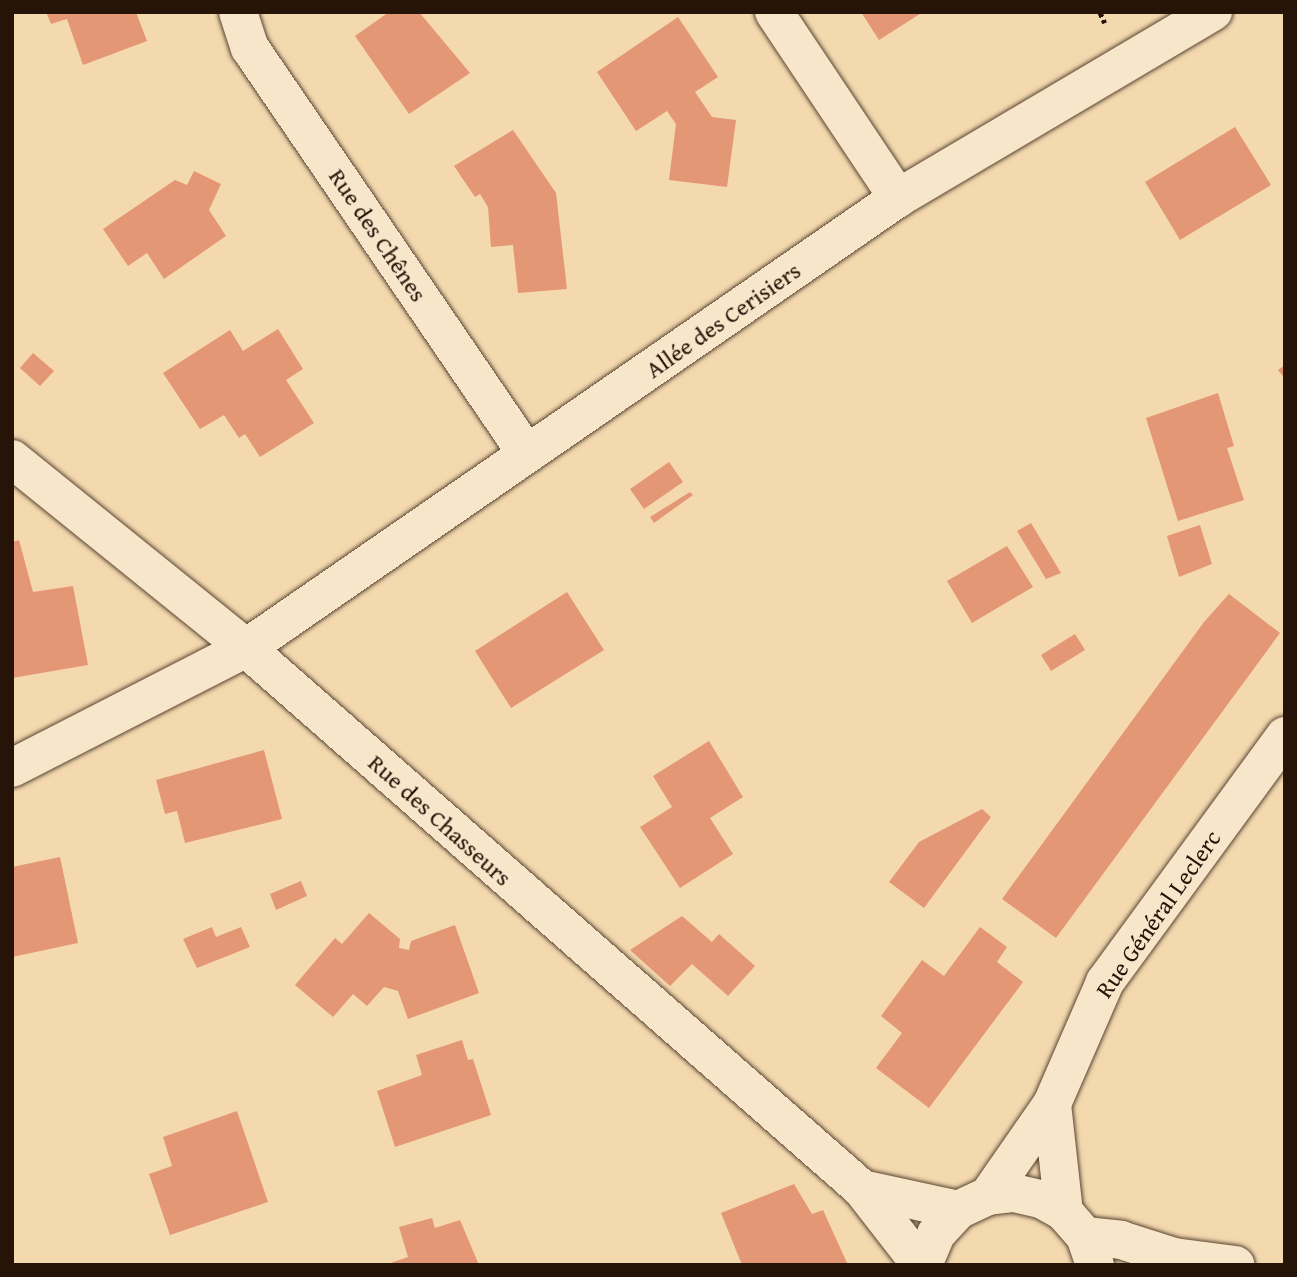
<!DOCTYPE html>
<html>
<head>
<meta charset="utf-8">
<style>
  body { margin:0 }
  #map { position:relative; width:1297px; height:1277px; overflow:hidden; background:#f4d9af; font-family:"Gentium Book Plus",serif }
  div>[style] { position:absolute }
  .building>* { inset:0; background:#e49775 }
  .path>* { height:4.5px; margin-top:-2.25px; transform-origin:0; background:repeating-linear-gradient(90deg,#271409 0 5px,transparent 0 8.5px) }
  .roads { filter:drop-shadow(0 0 2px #5a4532) drop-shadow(0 0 2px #5a4532) }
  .street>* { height:38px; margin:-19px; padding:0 19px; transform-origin:19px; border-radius:19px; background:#f8e6cb }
  .secondary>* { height:38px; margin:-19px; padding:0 19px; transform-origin:19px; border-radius:19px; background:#f8e6cb }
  span { translate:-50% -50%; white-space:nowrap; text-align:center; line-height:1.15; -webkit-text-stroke:5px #f8e6cb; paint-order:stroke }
  .street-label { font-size:24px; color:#271409 }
  .frame { position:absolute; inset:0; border:14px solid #271409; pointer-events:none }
</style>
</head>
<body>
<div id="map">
  <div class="building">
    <i style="clip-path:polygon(46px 12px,136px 12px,147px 41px,83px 65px,67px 19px,51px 24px)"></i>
    <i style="clip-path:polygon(389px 12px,419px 12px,470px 73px,409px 114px,355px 36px)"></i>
    <i style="clip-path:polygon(861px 12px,923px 12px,879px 40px)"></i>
    <i style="clip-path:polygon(678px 17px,718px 77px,695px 92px,712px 117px,736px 120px,727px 187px,669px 180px,676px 124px,667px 111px,636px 131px,597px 72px)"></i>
    <i style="clip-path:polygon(1235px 127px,1271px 185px,1180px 240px,1145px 182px)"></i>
    <i style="clip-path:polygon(513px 130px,556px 193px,567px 289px,518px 293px,513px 245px,491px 247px,488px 207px,480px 194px,475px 197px,454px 166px)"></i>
    <i style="clip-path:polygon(194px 171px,221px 184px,209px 210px,226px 236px,164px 279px,147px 253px,128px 266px,103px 229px,175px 180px,187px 185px)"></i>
    <i style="clip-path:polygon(278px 329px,303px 369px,286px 380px,314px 423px,260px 457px,245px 434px,239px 438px,224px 415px,200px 429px,163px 373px,230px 330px,243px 351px)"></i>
    <i style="clip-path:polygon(33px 353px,54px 371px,40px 386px,20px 368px)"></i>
    <i style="clip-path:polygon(1285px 365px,1285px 379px,1278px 370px)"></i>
    <i style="clip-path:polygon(1218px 393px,1234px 446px,1227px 448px,1244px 500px,1178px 521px,1146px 418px)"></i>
    <i style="clip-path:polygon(669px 462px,683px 482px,644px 509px,630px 489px)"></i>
    <i style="clip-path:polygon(690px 492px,693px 495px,654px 523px,650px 517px)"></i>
    <i style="clip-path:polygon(1031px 523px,1061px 573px,1046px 579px,1017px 531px)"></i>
    <i style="clip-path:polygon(1200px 525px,1212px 564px,1179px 577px,1167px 536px)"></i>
    <i style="clip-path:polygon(19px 540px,33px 592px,73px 586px,88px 665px,12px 678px,12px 542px)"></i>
    <i style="clip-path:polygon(1007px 546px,1033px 587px,972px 623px,947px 581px)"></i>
    <i style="clip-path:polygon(567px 592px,604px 650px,511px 708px,475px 651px)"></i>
    <i style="clip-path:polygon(1229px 594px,1280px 633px,1056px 938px,1002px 899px,1204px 622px)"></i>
    <i style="clip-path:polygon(1075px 634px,1085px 650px,1051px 671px,1041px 655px)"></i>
    <i style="clip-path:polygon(709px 741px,743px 797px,710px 818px,733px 854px,680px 888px,640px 827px,672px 807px,653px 776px)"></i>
    <i style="clip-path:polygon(264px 750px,282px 819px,185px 843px,177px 811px,165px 814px,156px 780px)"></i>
    <i style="clip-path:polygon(982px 809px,991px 817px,924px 908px,889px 882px,919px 842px)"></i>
    <i style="clip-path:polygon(60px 857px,78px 943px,12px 957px,12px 867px)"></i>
    <i style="clip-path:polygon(301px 881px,307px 896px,276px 910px,270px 894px)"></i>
    <i style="clip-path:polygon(369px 913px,400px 939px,399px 948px,409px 950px,411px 941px,455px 925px,479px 993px,408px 1019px,398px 991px,384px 987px,367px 1006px,353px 994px,333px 1017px,295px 985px,335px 938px,342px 944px)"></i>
    <i style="clip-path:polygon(682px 916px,712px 942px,719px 934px,755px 966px,728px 996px,692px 964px,670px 986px,630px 950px)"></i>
    <i style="clip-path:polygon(212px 927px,216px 937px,241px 927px,250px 947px,197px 968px,183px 939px)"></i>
    <i style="clip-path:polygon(980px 927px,1007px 947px,997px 962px,1023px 982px,929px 1108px,876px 1068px,902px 1033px,881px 1016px,922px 960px,944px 976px)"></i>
    <i style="clip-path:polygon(462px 1040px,468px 1060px,473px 1059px,491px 1115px,395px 1147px,377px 1091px,422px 1075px,416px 1055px)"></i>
    <i style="clip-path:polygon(237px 1111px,268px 1202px,170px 1235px,149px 1174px,172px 1166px,163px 1137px)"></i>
    <i style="clip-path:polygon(794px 1184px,812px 1214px,823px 1210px,848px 1265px,742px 1265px,721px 1213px)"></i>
    <i style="clip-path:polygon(432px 1218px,435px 1228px,460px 1220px,479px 1265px,385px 1265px,408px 1257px,399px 1227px)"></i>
  </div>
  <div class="path">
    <i style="left:1100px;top:12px;width:12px;rotate:66deg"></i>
  </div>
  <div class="roads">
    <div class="street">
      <i style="left:238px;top:12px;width:38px;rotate:72deg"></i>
      <i style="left:250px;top:48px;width:491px;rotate:55.7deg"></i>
      <i style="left:774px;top:12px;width:224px;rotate:56.3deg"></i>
      <i style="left:12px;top:459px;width:301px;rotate:38.9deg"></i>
      <i style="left:246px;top:648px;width:820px;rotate:41.29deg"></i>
      <i style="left:862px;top:1189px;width:96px;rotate:52.2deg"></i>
      <i style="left:12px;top:768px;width:263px;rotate:-27.1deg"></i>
      <i style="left:246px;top:648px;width:792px;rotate:-34.61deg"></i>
      <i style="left:898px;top:198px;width:366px;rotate:-30.6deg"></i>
      <i style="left:1052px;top:1104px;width:109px;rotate:83.7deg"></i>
      <i style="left:862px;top:1189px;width:98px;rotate:12.3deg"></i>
      <i style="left:988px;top:1196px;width:112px;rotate:-55.2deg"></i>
      <i style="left:1052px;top:1104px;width:133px;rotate:-66.5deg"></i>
      <i style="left:1105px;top:982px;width:305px;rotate:-53.8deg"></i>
    </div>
    <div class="secondary">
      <i style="left:1085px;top:1236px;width:36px;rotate:6deg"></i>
      <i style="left:1121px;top:1240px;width:56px;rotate:17.8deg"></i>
      <i style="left:1174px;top:1257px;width:62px;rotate:7.5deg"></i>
      <i style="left:923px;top:1265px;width:34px;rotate:-67deg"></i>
      <i style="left:936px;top:1234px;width:33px;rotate:-47deg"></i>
      <i style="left:958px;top:1210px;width:33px;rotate:-25deg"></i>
      <i style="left:988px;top:1196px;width:26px;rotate:-7deg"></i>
      <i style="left:1014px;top:1193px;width:28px;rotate:13deg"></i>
      <i style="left:1041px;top:1199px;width:26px;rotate:29deg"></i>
      <i style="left:1064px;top:1212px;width:32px;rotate:49deg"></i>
      <i style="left:1085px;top:1236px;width:31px;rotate:71deg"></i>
    </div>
  </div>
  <div class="street-label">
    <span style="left:378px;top:235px;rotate:56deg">Rue des Chênes</span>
    <span style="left:723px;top:320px;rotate:-35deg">Allée des Cerisiers</span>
    <span style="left:440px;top:820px;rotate:42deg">Rue des Chasseurs</span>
    <span style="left:1158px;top:914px;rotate:-55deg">Rue Général Leclerc</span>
  </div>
  <div class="frame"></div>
</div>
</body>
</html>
